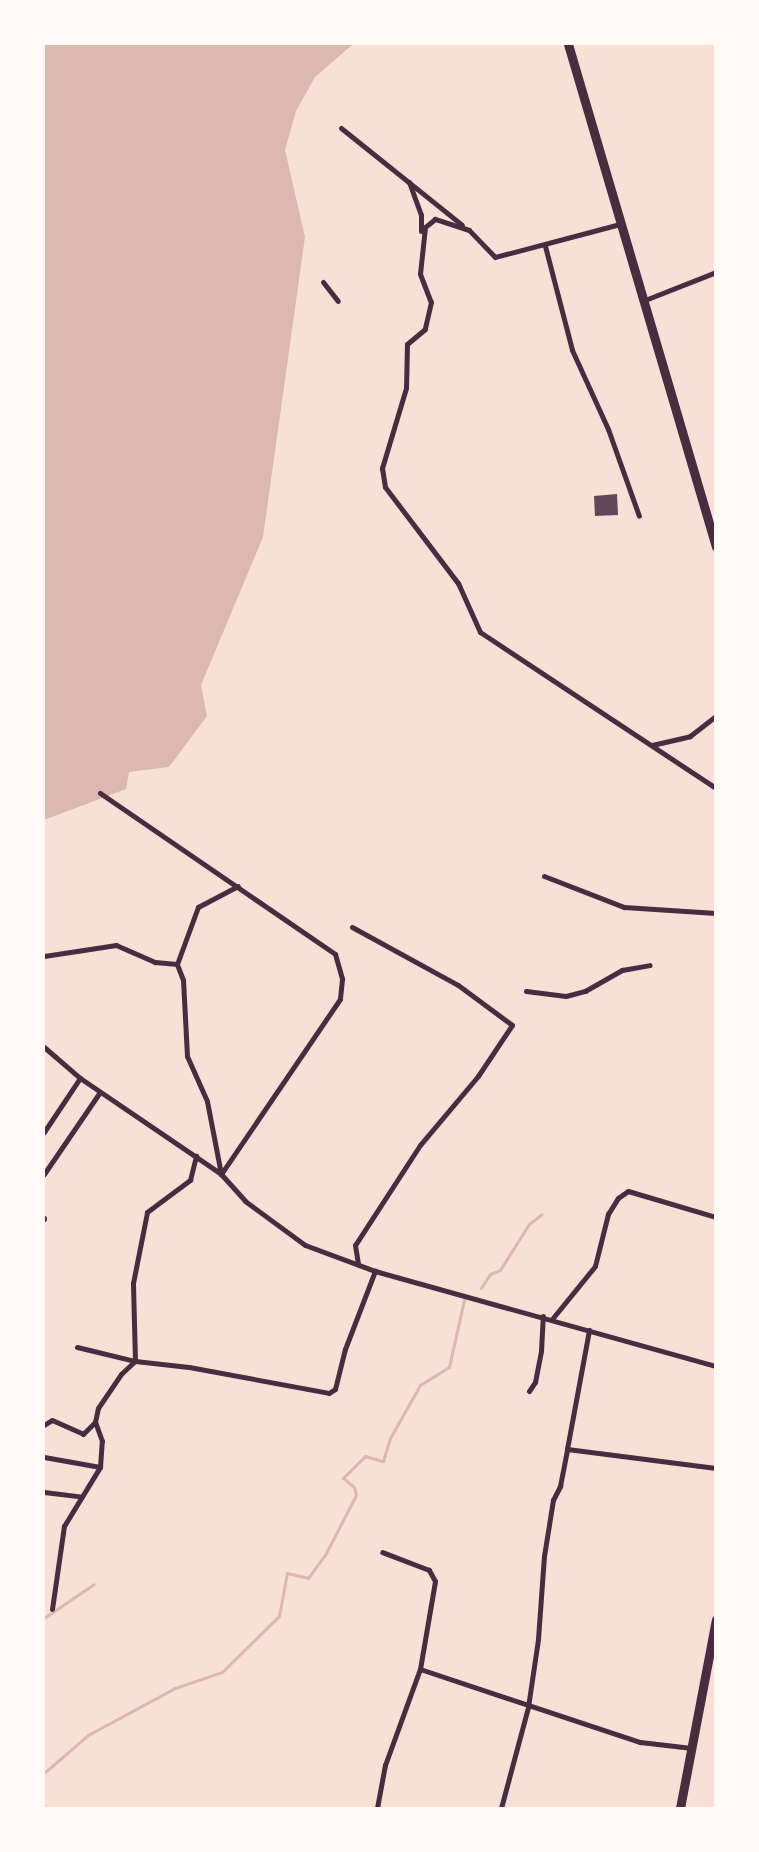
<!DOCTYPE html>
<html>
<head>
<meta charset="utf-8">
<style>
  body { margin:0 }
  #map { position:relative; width:759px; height:1852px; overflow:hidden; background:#f7e1d7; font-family:"PT Serif",serif }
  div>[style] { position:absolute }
  .water>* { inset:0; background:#dcb8b0 }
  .stream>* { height:3px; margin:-1.5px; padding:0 1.5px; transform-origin:1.5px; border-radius:1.5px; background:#dcb8b0 }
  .building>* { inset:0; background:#644757 }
  .minor>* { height:5px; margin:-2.5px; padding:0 2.5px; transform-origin:2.5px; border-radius:2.5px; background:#4a2c40 }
  .trunk>* { height:9px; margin:-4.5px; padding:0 4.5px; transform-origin:4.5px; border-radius:4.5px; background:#4a2c40 }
  span { translate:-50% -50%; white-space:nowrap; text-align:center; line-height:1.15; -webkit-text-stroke:6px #fffaf5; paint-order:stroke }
  .frame { position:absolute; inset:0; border:45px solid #fffaf5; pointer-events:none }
</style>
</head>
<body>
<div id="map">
  <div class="water">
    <i style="clip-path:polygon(44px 44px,353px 44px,315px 77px,296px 111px,285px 150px,305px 237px,263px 537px,201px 685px,207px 716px,169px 767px,129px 772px,126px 789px,44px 820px)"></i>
  </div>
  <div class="stream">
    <i style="left:481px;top:1288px;width:17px;rotate:-57deg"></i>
    <i style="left:490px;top:1274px;width:11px;rotate:-22deg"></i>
    <i style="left:500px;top:1270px;width:54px;rotate:-57.8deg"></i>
    <i style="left:529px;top:1224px;width:16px;rotate:-38deg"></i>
    <i style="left:44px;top:1618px;width:60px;rotate:-34.2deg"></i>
    <i style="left:44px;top:1773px;width:58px;rotate:-40.8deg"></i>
    <i style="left:88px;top:1735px;width:99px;rotate:-28.4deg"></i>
    <i style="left:175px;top:1688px;width:50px;rotate:-18.8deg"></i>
    <i style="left:222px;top:1672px;width:80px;rotate:-44.5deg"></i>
    <i style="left:279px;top:1616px;width:44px;rotate:-79.5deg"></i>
    <i style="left:287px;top:1573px;width:22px;rotate:13deg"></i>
    <i style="left:308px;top:1578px;width:29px;rotate:-54deg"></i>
    <i style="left:325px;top:1555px;width:68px;rotate:-62.7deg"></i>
    <i style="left:356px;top:1495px;width:8px;rotate:-104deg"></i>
    <i style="left:354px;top:1487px;width:14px;rotate:-141deg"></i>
    <i style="left:343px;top:1478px;width:31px;rotate:-45deg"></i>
    <i style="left:365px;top:1456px;width:19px;rotate:16deg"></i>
    <i style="left:383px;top:1461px;width:24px;rotate:-73deg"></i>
    <i style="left:390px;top:1438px;width:61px;rotate:-60.5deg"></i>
    <i style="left:420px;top:1385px;width:34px;rotate:-32deg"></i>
    <i style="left:449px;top:1367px;width:69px;rotate:-77.4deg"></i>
  </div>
  <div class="building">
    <i style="clip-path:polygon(617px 494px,618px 515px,595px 516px,594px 496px)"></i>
  </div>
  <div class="minor">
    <i style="left:341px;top:128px;width:155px;rotate:38.7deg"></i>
    <i style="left:409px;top:182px;width:35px;rotate:70deg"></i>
    <i style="left:421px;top:215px;width:16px;rotate:90deg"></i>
    <i style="left:620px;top:224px;width:129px;rotate:165.2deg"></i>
    <i style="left:495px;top:257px;width:37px;rotate:-134deg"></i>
    <i style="left:469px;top:230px;width:36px;rotate:-162deg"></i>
    <i style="left:435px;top:219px;width:13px;rotate:141deg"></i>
    <i style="left:425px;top:227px;width:47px;rotate:96.1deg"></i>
    <i style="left:420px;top:274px;width:30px;rotate:69deg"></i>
    <i style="left:431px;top:302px;width:28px;rotate:103deg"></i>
    <i style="left:425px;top:329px;width:23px;rotate:140deg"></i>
    <i style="left:407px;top:344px;width:44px;rotate:91.3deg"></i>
    <i style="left:406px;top:388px;width:84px;rotate:106.7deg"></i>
    <i style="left:382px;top:468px;width:19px;rotate:81deg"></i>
    <i style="left:385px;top:487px;width:121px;rotate:52.8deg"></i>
    <i style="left:458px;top:583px;width:54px;rotate:65.8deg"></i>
    <i style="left:480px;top:632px;width:283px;rotate:33.5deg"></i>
    <i style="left:545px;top:246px;width:107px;rotate:75.4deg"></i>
    <i style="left:572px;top:350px;width:87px;rotate:65.5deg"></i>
    <i style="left:608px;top:429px;width:92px;rotate:70.4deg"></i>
    <i style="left:323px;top:282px;width:24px;rotate:52deg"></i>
    <i style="left:645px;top:300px;width:76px;rotate:-21.5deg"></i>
    <i style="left:652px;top:745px;width:39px;rotate:-13deg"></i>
    <i style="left:690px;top:736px;width:33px;rotate:-38deg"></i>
    <i style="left:100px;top:793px;width:285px;rotate:34.4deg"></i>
    <i style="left:335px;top:954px;width:26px;rotate:74deg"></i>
    <i style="left:342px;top:979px;width:20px;rotate:96deg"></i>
    <i style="left:340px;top:999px;width:212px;rotate:124.2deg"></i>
    <i style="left:221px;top:1174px;width:74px;rotate:-100.9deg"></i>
    <i style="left:207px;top:1101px;width:49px;rotate:-114deg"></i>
    <i style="left:187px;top:1056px;width:76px;rotate:-93deg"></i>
    <i style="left:183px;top:980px;width:17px;rotate:-111deg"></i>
    <i style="left:544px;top:876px;width:86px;rotate:21.2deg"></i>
    <i style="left:624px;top:907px;width:92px;rotate:3.7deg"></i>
    <i style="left:352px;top:927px;width:121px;rotate:28.7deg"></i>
    <i style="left:458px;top:985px;width:67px;rotate:36.5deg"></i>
    <i style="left:512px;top:1025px;width:61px;rotate:123.7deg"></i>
    <i style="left:478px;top:1076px;width:90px;rotate:130deg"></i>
    <i style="left:420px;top:1145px;width:119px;rotate:123deg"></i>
    <i style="left:355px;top:1245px;width:20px;rotate:81deg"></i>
    <i style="left:44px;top:956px;width:73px;rotate:-8.7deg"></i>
    <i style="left:116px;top:945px;width:43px;rotate:23.6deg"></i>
    <i style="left:155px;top:962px;width:22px;rotate:5deg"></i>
    <i style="left:177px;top:964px;width:61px;rotate:-69.8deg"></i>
    <i style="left:198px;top:907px;width:45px;rotate:-27.7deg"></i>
    <i style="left:526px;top:991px;width:40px;rotate:7.1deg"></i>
    <i style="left:566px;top:996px;width:20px;rotate:-15deg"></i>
    <i style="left:585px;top:991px;width:43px;rotate:-29.6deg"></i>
    <i style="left:622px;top:970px;width:28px;rotate:-10deg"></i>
    <i style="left:44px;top:1047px;width:48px;rotate:40.7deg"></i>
    <i style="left:80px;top:1078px;width:171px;rotate:34.2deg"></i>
    <i style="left:221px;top:1174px;width:36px;rotate:48deg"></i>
    <i style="left:245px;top:1201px;width:74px;rotate:36.3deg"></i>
    <i style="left:305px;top:1245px;width:75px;rotate:20.4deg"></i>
    <i style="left:375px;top:1271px;width:354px;rotate:15.6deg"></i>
    <i style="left:44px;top:1132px;width:65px;rotate:-56.3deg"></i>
    <i style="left:44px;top:1174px;width:99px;rotate:-55.7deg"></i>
    <i style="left:44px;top:1218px;width:1px;rotate:90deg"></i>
    <i style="left:552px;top:1319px;width:68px;rotate:-50.9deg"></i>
    <i style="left:595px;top:1266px;width:54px;rotate:-76deg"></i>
    <i style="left:608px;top:1214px;width:19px;rotate:-58deg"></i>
    <i style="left:618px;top:1198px;width:12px;rotate:-35deg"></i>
    <i style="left:628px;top:1191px;width:92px;rotate:16.5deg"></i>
    <i style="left:77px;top:1347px;width:60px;rotate:13.6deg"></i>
    <i style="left:135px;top:1361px;width:78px;rotate:-91.5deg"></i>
    <i style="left:133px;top:1283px;width:72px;rotate:-78.8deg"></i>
    <i style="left:147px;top:1212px;width:54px;rotate:-36.7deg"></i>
    <i style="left:190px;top:1180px;width:25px;rotate:-76deg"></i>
    <i style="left:529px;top:1391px;width:11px;rotate:-56deg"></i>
    <i style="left:535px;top:1382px;width:32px;rotate:-79deg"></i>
    <i style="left:541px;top:1351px;width:35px;rotate:-87deg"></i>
    <i style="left:44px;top:1425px;width:9px;rotate:-32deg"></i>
    <i style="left:52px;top:1420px;width:34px;rotate:24deg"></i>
    <i style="left:83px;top:1434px;width:17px;rotate:-45deg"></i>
    <i style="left:567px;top:1449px;width:121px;rotate:-79.5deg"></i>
    <i style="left:44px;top:1457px;width:57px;rotate:10.1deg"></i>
    <i style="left:44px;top:1492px;width:38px;rotate:7deg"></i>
    <i style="left:52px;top:1609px;width:84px;rotate:-81.8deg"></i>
    <i style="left:64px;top:1526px;width:69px;rotate:-58.6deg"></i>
    <i style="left:100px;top:1467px;width:26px;rotate:-86deg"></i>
    <i style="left:102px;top:1441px;width:20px;rotate:-110deg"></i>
    <i style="left:95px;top:1422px;width:14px;rotate:-78deg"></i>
    <i style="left:98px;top:1408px;width:41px;rotate:-55.9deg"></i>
    <i style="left:121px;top:1374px;width:19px;rotate:-43deg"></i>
    <i style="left:135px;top:1361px;width:54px;rotate:6.3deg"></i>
    <i style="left:189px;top:1367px;width:142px;rotate:10.5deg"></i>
    <i style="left:329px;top:1393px;width:7px;rotate:-34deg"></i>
    <i style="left:335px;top:1389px;width:41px;rotate:-76deg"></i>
    <i style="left:345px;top:1349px;width:84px;rotate:-69deg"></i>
    <i style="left:420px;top:1669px;width:232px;rotate:18.4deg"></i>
    <i style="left:640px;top:1742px;width:52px;rotate:6.6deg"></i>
    <i style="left:377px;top:1808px;width:44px;rotate:-79.5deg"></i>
    <i style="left:385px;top:1765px;width:102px;rotate:-70deg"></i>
    <i style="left:420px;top:1669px;width:89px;rotate:-80.3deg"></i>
    <i style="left:435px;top:1581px;width:13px;rotate:-119deg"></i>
    <i style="left:429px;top:1570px;width:50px;rotate:-159deg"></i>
    <i style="left:501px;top:1808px;width:105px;rotate:-75deg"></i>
    <i style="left:528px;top:1707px;width:69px;rotate:-81.6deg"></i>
    <i style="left:538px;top:1639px;width:83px;rotate:-85.9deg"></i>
    <i style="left:544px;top:1556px;width:57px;rotate:-80.9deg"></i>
    <i style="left:553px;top:1500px;width:16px;rotate:-63deg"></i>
    <i style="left:560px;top:1486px;width:38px;rotate:-79deg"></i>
    <i style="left:567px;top:1449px;width:150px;rotate:7.3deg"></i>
  </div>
  <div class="trunk">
    <i style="left:568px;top:44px;width:524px;rotate:73.6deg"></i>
    <i style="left:680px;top:1808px;width:192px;rotate:-79.2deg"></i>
  </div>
  <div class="frame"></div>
</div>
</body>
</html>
